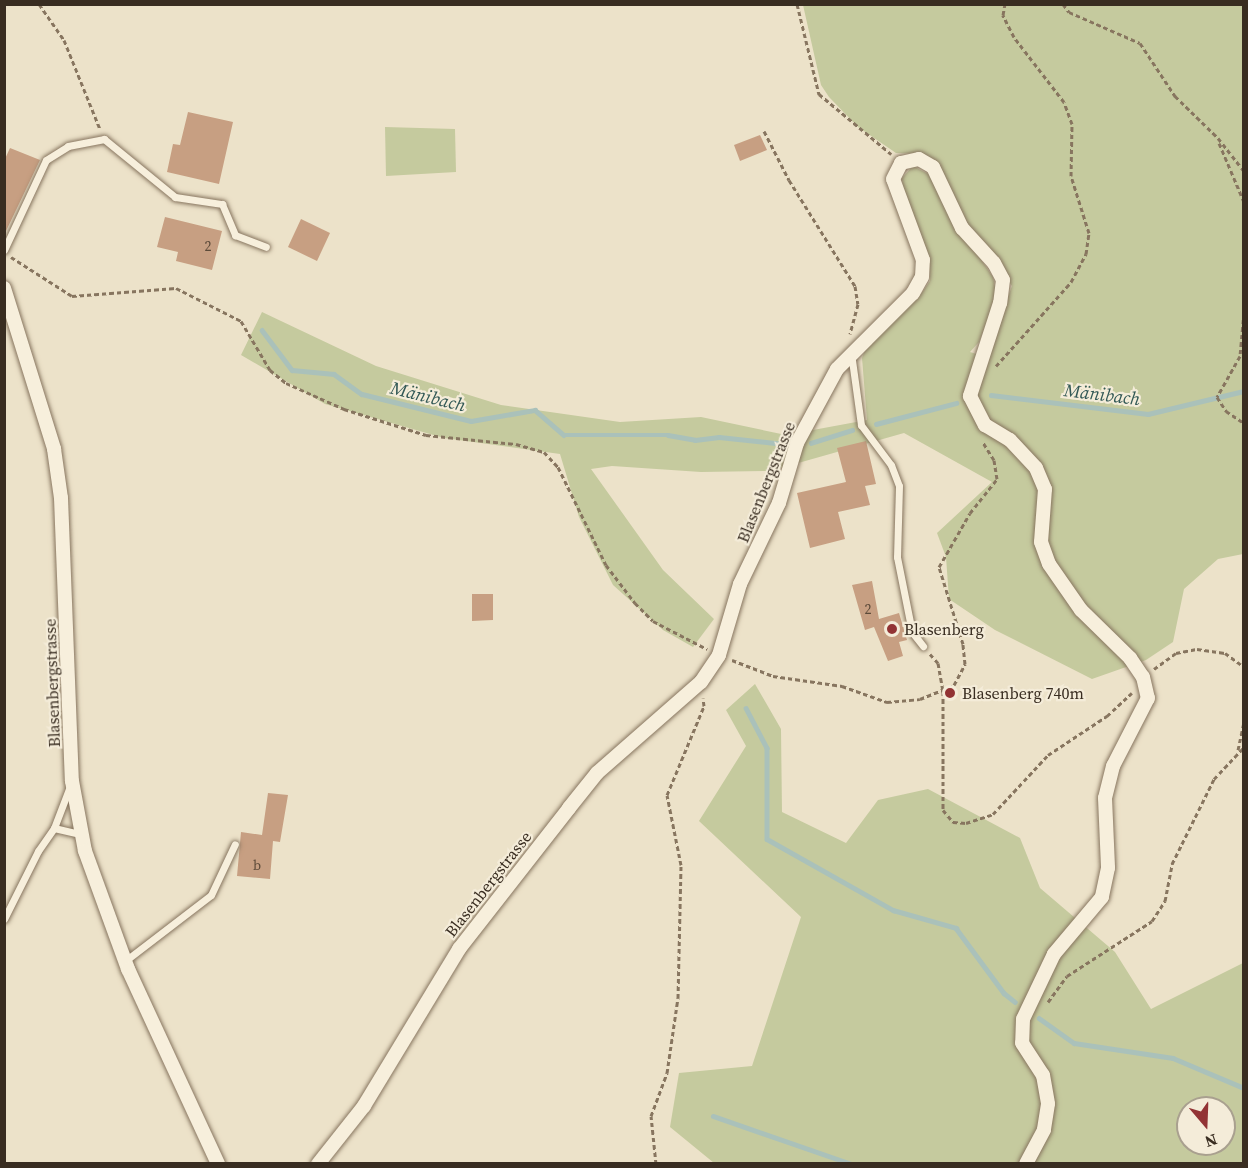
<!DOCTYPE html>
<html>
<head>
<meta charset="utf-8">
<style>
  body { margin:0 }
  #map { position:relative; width:1248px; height:1168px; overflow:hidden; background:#ece2c9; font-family:"Source Serif 4",serif }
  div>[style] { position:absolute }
  .green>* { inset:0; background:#c5ca9e }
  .stream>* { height:4.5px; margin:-2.25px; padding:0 2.25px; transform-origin:2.25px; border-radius:2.25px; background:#aac1ba }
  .building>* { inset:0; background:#c79f82 }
  .path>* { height:3px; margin-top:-1.5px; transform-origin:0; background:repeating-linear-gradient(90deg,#87755f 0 4.5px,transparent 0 7.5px) }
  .roads { filter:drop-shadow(0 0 2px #87755f) drop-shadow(0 0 2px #87755f) }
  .lane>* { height:7px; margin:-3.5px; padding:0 3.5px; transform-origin:3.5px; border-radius:3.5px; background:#f7efdc }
  .street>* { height:14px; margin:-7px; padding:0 7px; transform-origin:7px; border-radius:7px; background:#f7efdc }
  .dots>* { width:16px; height:16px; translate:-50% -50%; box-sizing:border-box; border:3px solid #f4ecd9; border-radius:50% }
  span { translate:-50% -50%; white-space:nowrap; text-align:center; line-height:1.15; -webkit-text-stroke:4.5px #f4ecd9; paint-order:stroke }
  .number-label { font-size:14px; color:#5c4a39 }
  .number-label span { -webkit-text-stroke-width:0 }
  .street-label { font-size:16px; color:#392d21 }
  .poi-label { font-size:16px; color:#392d21 }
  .left { translate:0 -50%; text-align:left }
  .water-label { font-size:18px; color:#325855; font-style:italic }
  .frame { position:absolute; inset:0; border:6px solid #392d21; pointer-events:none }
  .north { position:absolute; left:1176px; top:1096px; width:60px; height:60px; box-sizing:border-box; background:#f4ecd9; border:2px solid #a9a08f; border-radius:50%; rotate:161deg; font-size:16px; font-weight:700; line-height:24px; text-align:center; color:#392d21 }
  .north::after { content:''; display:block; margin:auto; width:21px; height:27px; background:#923334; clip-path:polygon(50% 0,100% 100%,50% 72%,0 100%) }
</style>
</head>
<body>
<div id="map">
  <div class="green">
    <i style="clip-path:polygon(803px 5px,1243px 5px,1243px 554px,1218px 559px,1184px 589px,1173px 642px,1146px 660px,1092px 679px,995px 630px,949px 599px,946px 557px,937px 533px,992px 482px,904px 433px,770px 471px,701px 472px,612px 466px,591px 469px,663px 570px,714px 619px,693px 647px,663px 630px,613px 585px,579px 517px,560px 454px,444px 438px,325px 404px,241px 355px,262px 312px,376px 366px,501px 405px,620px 422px,701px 417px,786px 435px,867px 420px,862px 358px,869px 340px,921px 294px,930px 281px,929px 256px,904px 200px,902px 178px,913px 166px,930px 175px,942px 203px,993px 277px,997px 297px,979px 342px,970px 352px,986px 357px,1012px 286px,965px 221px,942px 172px,925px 154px,896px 153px,858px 127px,829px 97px,821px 85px)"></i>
    <i style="clip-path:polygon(385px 127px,455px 129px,456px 172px,386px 176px)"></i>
    <i style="clip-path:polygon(evenodd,755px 684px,781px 729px,782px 812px,846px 843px,878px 800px,928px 789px,1020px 838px,1040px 888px,1115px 952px,1151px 1009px,1243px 963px,1243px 1163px,714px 1163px,670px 1127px,679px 1073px,752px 1066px,801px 917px,699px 821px,746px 746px,726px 710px,755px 684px,1188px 1108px,1224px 1108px,1224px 1144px,1188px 1144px,1188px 1108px)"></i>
  </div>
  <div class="stream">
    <i style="left:262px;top:330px;width:50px;rotate:53.1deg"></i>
    <i style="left:292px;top:370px;width:42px;rotate:5.4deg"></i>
    <i style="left:334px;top:374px;width:34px;rotate:36deg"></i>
    <i style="left:362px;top:394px;width:112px;rotate:13.9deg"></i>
    <i style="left:471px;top:421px;width:65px;rotate:-9.8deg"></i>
    <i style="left:535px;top:410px;width:38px;rotate:41deg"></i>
    <i style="left:564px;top:435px;width:104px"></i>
    <i style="left:668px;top:435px;width:27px;rotate:10deg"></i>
    <i style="left:695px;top:440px;width:24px;rotate:-7deg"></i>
    <i style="left:719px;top:437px;width:65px;rotate:6.1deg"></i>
    <i style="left:991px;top:395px;width:158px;rotate:6.9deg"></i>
    <i style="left:1148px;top:414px;width:99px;rotate:-13.5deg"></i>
    <i style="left:876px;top:424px;width:83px;rotate:-14.7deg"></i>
    <i style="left:811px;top:443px;width:43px;rotate:-17.6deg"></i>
    <i style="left:746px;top:708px;width:45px;rotate:62.3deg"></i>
    <i style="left:767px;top:748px;width:91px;rotate:90deg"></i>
    <i style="left:767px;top:839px;width:145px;rotate:29.4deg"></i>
    <i style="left:893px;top:910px;width:66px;rotate:15.9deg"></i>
    <i style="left:956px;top:928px;width:81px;rotate:53.6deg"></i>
    <i style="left:1004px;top:993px;width:14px;rotate:39deg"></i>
    <i style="left:1039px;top:1018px;width:43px;rotate:35.5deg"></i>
    <i style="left:1074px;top:1043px;width:100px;rotate:8.6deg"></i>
    <i style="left:1173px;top:1058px;width:77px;rotate:22.9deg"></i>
    <i style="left:713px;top:1116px;width:147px;rotate:19.1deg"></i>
  </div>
  <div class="building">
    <i style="clip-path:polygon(188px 112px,233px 122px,219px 184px,167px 172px,173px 144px,180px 145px)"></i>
    <i style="clip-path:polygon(760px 135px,767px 150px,740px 161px,734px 145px)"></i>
    <i style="clip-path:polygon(10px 148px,40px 160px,6px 231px,4px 161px)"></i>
    <i style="clip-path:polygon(165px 217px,222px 231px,212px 270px,176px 261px,178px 252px,157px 247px)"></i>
    <i style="clip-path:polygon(301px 219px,330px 233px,317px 261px,288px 247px)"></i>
    <i style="clip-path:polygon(866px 441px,876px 484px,865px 486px,870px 505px,838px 512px,845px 539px,810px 548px,797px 493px,846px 482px,837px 448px)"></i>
    <i style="clip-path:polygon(872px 581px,879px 619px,899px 613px,907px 640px,899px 642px,903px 656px,888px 661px,874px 627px,865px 630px,852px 585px)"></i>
    <i style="clip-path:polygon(472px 594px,493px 594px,493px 620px,472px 621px)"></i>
    <i style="clip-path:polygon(268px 793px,288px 795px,280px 842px,273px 841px,270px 879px,237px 876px,241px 832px,262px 835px)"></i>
  </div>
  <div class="path">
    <i style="left:39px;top:4px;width:44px;rotate:55.2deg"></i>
    <i style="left:64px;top:40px;width:96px;rotate:68deg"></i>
    <i style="left:797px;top:4px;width:93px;rotate:76.3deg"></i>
    <i style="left:819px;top:94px;width:94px;rotate:39.8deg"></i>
    <i style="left:1063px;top:4px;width:10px;rotate:53deg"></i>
    <i style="left:1069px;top:12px;width:77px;rotate:23.6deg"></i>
    <i style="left:1140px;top:43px;width:64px;rotate:56.6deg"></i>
    <i style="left:1175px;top:96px;width:60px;rotate:44.3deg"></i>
    <i style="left:1218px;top:138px;width:42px;rotate:51.8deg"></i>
    <i style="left:764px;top:131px;width:55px;rotate:63deg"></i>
    <i style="left:789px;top:180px;width:125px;rotate:58.1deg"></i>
    <i style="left:855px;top:286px;width:18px;rotate:81deg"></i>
    <i style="left:858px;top:304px;width:31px;rotate:105deg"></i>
    <i style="left:1219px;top:143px;width:64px;rotate:67deg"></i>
    <i style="left:11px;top:257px;width:72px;rotate:32.6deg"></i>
    <i style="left:72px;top:296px;width:104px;rotate:-4.4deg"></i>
    <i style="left:176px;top:288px;width:73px;rotate:26.9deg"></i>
    <i style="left:241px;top:321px;width:57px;rotate:59.4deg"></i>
    <i style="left:270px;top:370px;width:21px;rotate:39deg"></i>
    <i style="left:286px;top:383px;width:64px;rotate:24.1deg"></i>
    <i style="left:344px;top:409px;width:86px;rotate:17.6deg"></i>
    <i style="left:426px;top:435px;width:90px;rotate:5.7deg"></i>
    <i style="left:516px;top:444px;width:29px;rotate:16deg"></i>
    <i style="left:544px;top:452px;width:21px;rotate:47deg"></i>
    <i style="left:558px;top:467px;width:109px;rotate:63.9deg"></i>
    <i style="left:606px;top:565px;width:48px;rotate:52.7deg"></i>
    <i style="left:635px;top:603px;width:25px;rotate:45deg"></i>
    <i style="left:653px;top:621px;width:61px;rotate:27.4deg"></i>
    <i style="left:1244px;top:312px;width:44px;rotate:95.2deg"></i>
    <i style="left:1240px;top:356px;width:47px;rotate:119.3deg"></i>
    <i style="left:1217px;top:397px;width:17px;rotate:57deg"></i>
    <i style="left:1226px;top:411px;width:22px;rotate:34deg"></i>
    <i style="left:996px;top:366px;width:113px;rotate:-48.2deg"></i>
    <i style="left:1071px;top:282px;width:32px;rotate:-62deg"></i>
    <i style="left:1086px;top:254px;width:21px;rotate:-82deg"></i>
    <i style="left:1089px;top:233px;width:60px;rotate:-107.5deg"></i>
    <i style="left:1071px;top:176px;width:52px;rotate:-88.9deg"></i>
    <i style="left:1072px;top:124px;width:23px;rotate:-110deg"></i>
    <i style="left:1064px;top:102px;width:82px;rotate:-127.6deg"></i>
    <i style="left:1014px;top:37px;width:25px;rotate:-117deg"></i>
    <i style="left:1003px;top:15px;width:11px;rotate:-80deg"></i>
    <i style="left:1244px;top:516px;width:5px;rotate:90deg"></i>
    <i style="left:930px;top:654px;width:12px;rotate:48deg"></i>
    <i style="left:938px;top:663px;width:28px;rotate:80deg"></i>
    <i style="left:943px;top:691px;width:119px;rotate:90deg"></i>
    <i style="left:943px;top:810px;width:16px;rotate:50deg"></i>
    <i style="left:953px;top:822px;width:13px;rotate:4deg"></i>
    <i style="left:966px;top:823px;width:28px;rotate:-18deg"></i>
    <i style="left:993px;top:814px;width:81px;rotate:-47deg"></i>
    <i style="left:1048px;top:755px;width:71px;rotate:-33.5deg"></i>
    <i style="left:1107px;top:716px;width:34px;rotate:-43deg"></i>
    <i style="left:732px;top:660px;width:44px;rotate:21.3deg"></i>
    <i style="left:773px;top:676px;width:70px;rotate:8.2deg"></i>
    <i style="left:842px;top:686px;width:48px;rotate:19.6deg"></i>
    <i style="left:887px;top:702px;width:33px;rotate:-5deg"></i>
    <i style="left:920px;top:699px;width:37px;rotate:-22deg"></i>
    <i style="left:954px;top:685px;width:24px;rotate:-62deg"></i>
    <i style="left:965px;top:664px;width:20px;rotate:-96deg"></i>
    <i style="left:963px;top:644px;width:81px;rotate:-107.3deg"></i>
    <i style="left:939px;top:567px;width:62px;rotate:-60.1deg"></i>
    <i style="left:970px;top:513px;width:43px;rotate:-51.5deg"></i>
    <i style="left:997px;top:479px;width:19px;rotate:-99deg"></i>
    <i style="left:994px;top:460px;width:22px;rotate:-122deg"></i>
    <i style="left:1154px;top:669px;width:27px;rotate:-36deg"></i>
    <i style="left:1176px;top:653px;width:21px;rotate:-11deg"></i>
    <i style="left:1197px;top:649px;width:28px;rotate:8deg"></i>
    <i style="left:1225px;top:653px;width:24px;rotate:36deg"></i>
    <i style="left:1238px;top:750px;width:29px;rotate:-78deg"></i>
    <i style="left:1048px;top:1002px;width:32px;rotate:-54deg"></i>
    <i style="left:1067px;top:976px;width:101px;rotate:-32.9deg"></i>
    <i style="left:1152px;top:921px;width:24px;rotate:-57deg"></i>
    <i style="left:1165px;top:901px;width:38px;rotate:-79deg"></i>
    <i style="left:1172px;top:864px;width:95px;rotate:-63.7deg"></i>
    <i style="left:1214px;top:779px;width:44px;rotate:-46.8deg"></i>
    <i style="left:656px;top:1164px;width:48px;rotate:-95.9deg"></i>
    <i style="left:651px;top:1116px;width:46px;rotate:-69.6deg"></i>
    <i style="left:667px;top:1073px;width:76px;rotate:-81.7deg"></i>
    <i style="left:678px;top:998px;width:133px;rotate:-88.7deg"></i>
    <i style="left:681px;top:865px;width:71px;rotate:-101.3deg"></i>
    <i style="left:667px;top:795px;width:96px;rotate:-67.4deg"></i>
    <i style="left:704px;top:706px;width:8px;rotate:-97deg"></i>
  </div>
  <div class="roads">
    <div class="lane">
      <i style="left:4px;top:250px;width:99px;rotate:-65deg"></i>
      <i style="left:46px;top:160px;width:26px;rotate:-32deg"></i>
      <i style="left:68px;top:146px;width:37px;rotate:-11deg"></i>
      <i style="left:104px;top:139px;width:92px;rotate:39.2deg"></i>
      <i style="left:175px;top:197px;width:48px;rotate:8.5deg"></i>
      <i style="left:222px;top:204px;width:34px;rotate:67deg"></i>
      <i style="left:235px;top:235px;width:33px;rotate:21deg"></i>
      <i style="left:851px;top:353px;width:73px;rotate:82.1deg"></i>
      <i style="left:861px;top:425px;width:50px;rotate:53.1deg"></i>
      <i style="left:891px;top:465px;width:22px;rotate:69deg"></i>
      <i style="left:899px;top:486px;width:71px;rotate:91.6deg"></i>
      <i style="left:897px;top:557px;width:76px;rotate:78.7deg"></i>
      <i style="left:912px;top:632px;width:18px;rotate:52deg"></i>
      <i style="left:54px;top:828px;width:45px;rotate:-69.1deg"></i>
      <i style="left:4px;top:919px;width:76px;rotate:-63.4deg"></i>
      <i style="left:38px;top:851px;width:28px;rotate:-55deg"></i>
      <i style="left:54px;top:828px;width:28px;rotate:13deg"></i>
      <i style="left:125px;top:961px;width:108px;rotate:-37.5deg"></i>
      <i style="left:211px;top:895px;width:56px;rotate:-64.8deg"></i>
    </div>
    <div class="street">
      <i style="left:4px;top:288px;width:169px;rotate:72.7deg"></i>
      <i style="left:54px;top:449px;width:49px;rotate:81.9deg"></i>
      <i style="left:61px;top:498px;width:283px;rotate:87.8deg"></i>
      <i style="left:72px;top:781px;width:71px;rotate:79.5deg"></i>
      <i style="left:85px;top:851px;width:126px;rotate:70deg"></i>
      <i style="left:128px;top:969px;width:215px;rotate:65.2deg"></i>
      <i style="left:318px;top:1164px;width:74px;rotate:-51.6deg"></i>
      <i style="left:364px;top:1106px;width:184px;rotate:-58.8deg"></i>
      <i style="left:459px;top:949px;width:179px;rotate:-52deg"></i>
      <i style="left:569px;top:808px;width:45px;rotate:-51.3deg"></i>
      <i style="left:597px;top:773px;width:138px;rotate:-41.2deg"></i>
      <i style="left:701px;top:682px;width:32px;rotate:-56deg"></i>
      <i style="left:719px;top:655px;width:74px;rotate:-73.5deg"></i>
      <i style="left:740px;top:584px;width:90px;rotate:-64.3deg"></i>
      <i style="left:779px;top:503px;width:63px;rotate:-73.3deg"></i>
      <i style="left:797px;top:443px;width:84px;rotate:-61.6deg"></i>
      <i style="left:837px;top:369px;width:107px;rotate:-45deg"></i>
      <i style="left:913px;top:293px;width:18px;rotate:-61deg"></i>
      <i style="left:922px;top:277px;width:17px;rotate:-87deg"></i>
      <i style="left:923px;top:260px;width:86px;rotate:-110.3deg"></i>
      <i style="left:893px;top:179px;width:18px;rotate:-63deg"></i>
      <i style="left:901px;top:163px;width:18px;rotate:-13deg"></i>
      <i style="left:919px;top:159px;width:16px;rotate:30deg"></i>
      <i style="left:933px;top:167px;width:68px;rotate:64.6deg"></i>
      <i style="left:962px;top:228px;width:47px;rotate:47.6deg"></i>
      <i style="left:994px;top:263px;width:19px;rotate:62deg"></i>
      <i style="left:1003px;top:280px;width:23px;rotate:97deg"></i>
      <i style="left:1000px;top:303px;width:98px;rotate:107.9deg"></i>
      <i style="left:970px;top:396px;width:33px;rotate:63deg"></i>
      <i style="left:985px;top:425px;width:29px;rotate:31deg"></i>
      <i style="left:1010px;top:440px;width:38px;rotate:47deg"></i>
      <i style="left:1036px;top:468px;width:23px;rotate:67deg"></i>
      <i style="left:1045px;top:489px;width:53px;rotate:94.3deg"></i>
      <i style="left:1041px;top:542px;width:23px;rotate:70deg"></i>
      <i style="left:1049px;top:564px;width:56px;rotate:55.2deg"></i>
      <i style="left:1081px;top:610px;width:69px;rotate:44.4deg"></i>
      <i style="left:1130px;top:658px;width:23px;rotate:56deg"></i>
      <i style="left:1143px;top:677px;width:22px;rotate:77deg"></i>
      <i style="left:1148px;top:698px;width:76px;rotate:117.2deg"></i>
      <i style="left:1113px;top:766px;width:33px;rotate:104deg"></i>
      <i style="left:1105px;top:798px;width:70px;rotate:87.5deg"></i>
      <i style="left:1108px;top:868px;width:30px;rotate:102deg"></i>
      <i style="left:1102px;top:897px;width:75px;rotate:130.1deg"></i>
      <i style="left:1054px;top:954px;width:72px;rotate:115.5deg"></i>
      <i style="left:1023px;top:1019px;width:24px;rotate:92deg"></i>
      <i style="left:1022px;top:1043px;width:38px;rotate:57deg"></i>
      <i style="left:1043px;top:1075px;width:29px;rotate:80deg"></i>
      <i style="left:1048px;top:1104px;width:26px;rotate:99deg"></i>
      <i style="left:1044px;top:1130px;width:38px;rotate:118deg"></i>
    </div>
  </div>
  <div class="dots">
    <i style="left:892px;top:629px;background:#923334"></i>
    <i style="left:950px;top:693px;background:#923334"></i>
  </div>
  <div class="number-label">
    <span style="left:208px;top:246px">2</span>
    <span style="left:868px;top:609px">2</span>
    <span style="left:257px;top:865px">b</span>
  </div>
  <div class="street-label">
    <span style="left:766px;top:482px;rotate:-68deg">Blasenbergstrasse</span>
    <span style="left:52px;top:683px;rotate:-92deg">Blasenbergstrasse</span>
    <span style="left:488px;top:884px;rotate:-52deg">Blasenbergstrasse</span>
  </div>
  <div class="poi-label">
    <span class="left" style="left:904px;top:629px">Blasenberg</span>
    <span class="left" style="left:962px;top:693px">Blasenberg 740m</span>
  </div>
  <div class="water-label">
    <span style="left:1102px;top:395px;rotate:7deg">Mänibach</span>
    <span style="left:428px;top:397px;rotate:14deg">Mänibach</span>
  </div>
  <div class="frame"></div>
  <div class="north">N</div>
</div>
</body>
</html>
